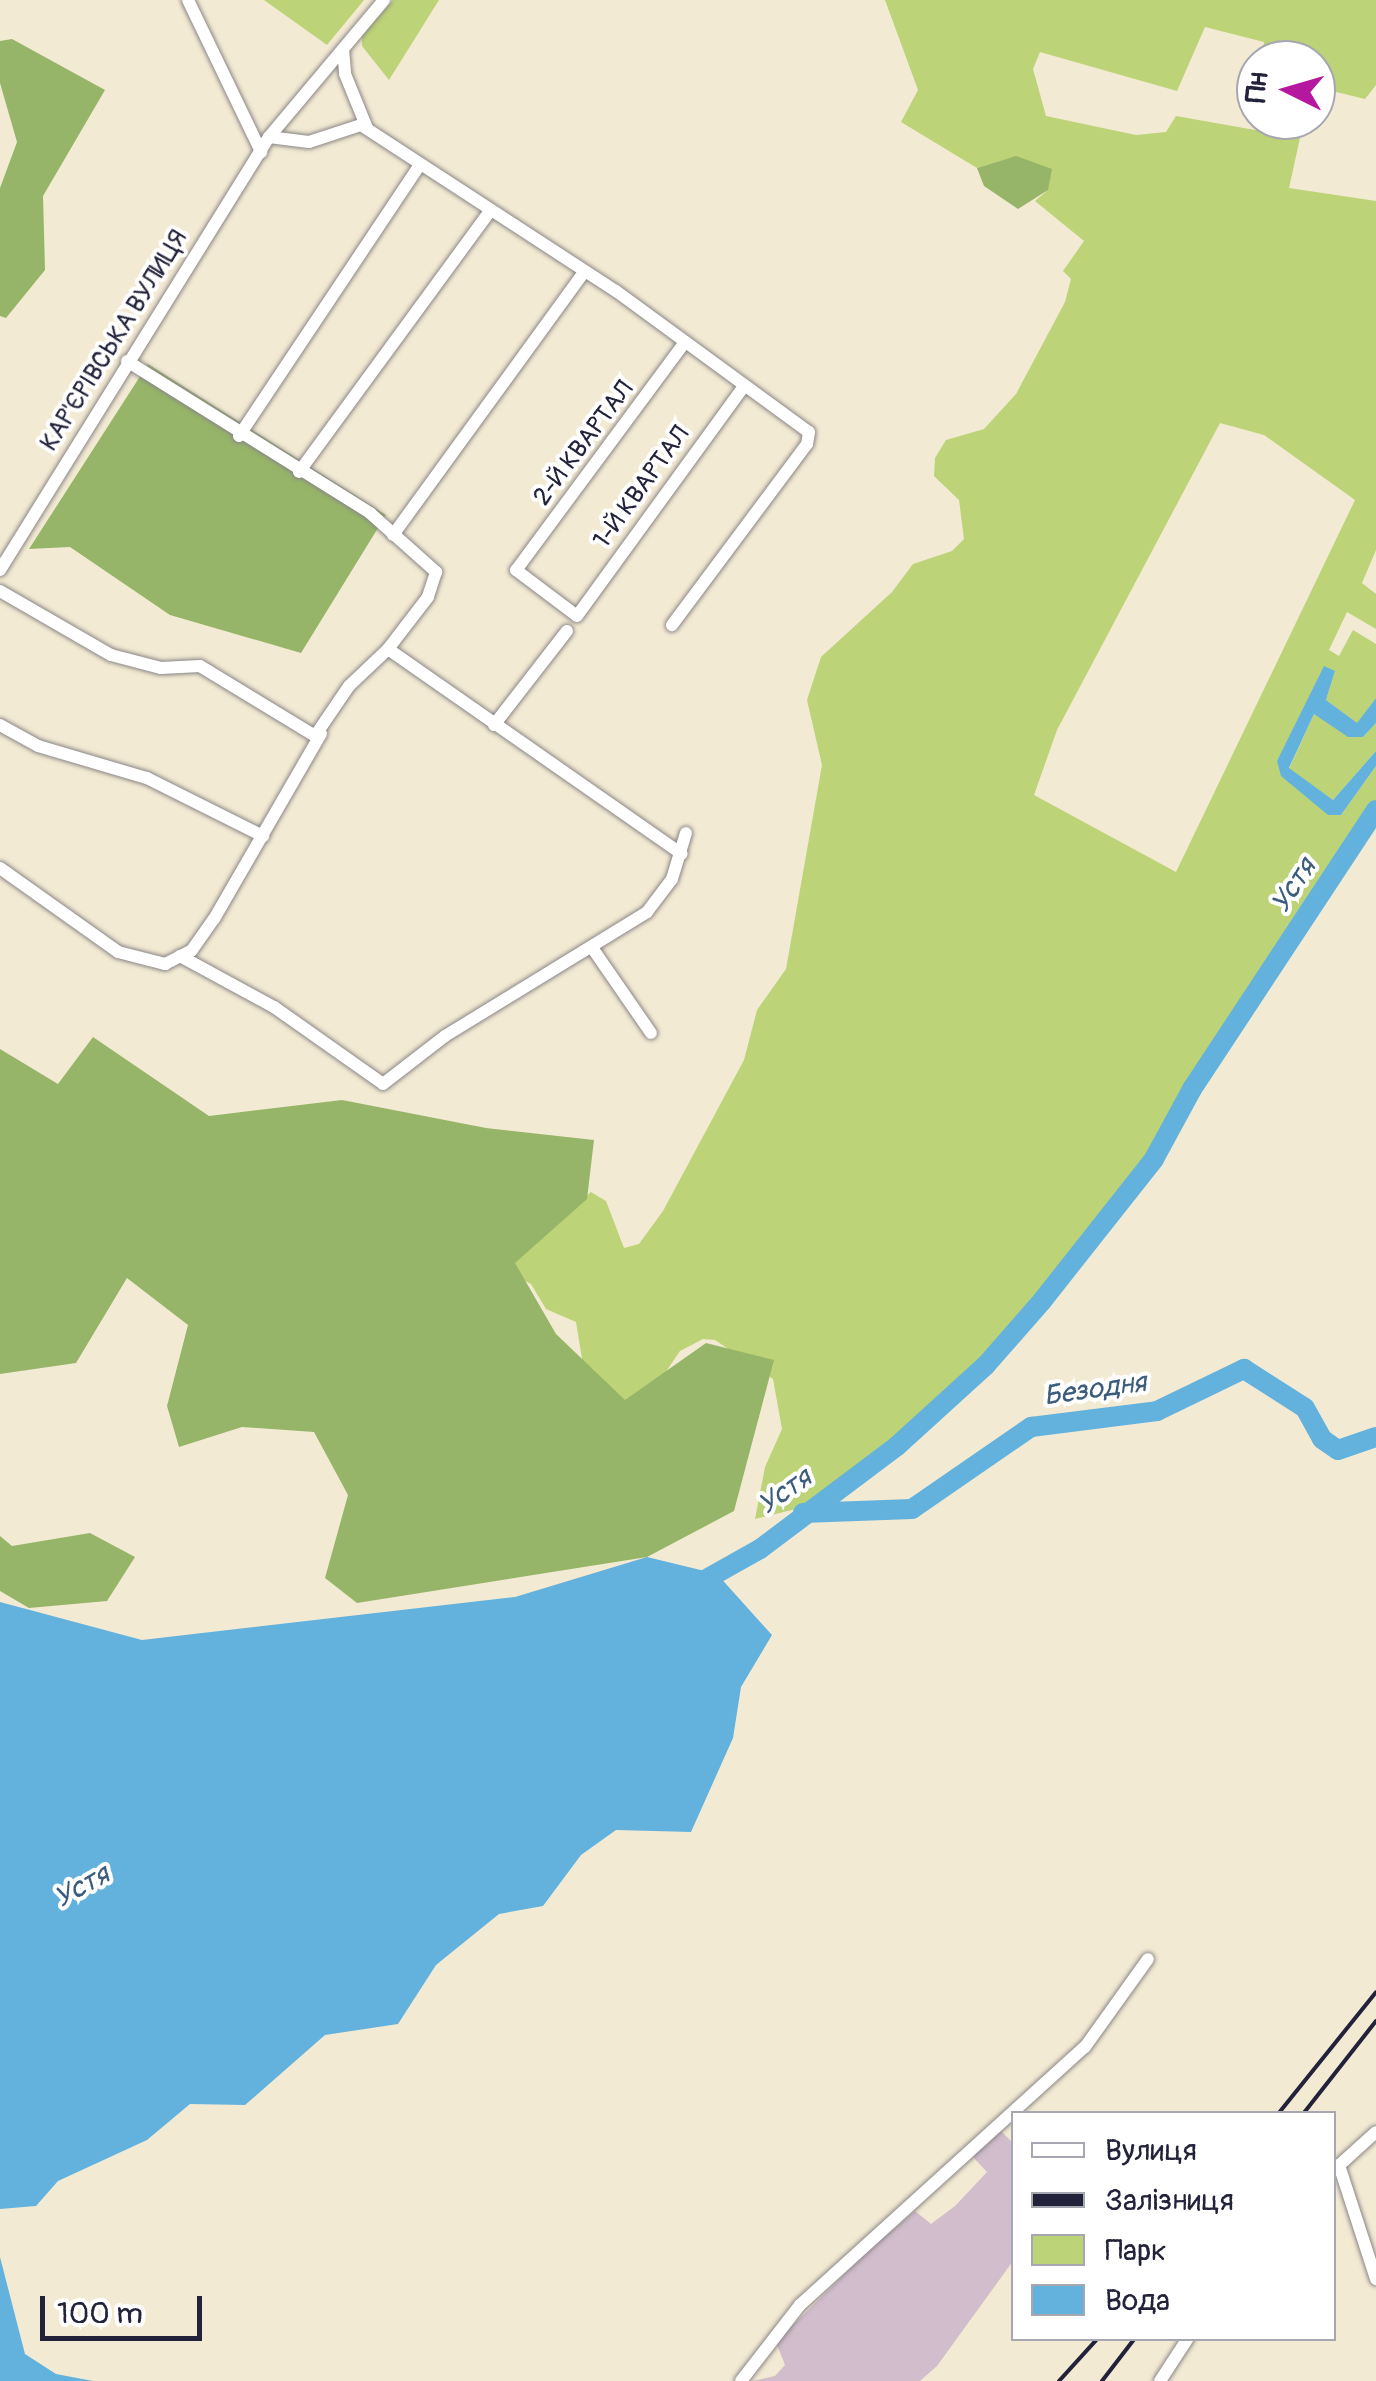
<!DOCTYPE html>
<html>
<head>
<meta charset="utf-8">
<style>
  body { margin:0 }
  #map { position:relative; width:1376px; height:2381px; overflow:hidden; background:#f3ead3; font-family:Pangolin,sans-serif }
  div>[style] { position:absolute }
  .industrial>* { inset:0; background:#d1bdcc }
  .green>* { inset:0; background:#bdd377 }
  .forest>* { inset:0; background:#96b568 }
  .water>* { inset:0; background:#63b2dd }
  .river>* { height:20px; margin:-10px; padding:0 10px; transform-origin:10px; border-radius:10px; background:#63b2dd }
  .roads { filter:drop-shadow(0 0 2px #8a8687) drop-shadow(0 0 2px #8a8687) }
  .minor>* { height:12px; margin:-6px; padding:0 6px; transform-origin:6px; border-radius:6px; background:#fff }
  .rail>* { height:4px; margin:-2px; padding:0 2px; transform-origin:2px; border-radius:2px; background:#22223b }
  span { translate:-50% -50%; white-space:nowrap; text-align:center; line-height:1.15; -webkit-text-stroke:8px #fff; paint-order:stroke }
  .street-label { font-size:25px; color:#22223b }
  .water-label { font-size:28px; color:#3c5c7c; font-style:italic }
  .legend { position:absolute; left:1011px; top:2111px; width:325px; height:230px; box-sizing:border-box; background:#fff; border:2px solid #a7a7b1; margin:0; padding:12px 18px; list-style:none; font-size:30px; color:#22223b }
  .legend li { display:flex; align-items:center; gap:20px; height:50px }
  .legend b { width:50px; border:2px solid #a7a7b1 }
  .north { position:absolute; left:1236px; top:40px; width:100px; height:100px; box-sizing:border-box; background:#fff; border:2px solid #a7a7b1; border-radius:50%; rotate:275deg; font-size:28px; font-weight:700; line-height:40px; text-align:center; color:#22223b }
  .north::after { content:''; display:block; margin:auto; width:35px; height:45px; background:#b5179e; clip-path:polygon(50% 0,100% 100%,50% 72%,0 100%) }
  .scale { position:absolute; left:40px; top:2296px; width:162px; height:45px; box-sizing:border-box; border:5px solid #22223b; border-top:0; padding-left:12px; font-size:30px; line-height:35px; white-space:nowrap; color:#22223b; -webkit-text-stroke:8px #fff; paint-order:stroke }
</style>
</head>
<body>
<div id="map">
  <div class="industrial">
    <i style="clip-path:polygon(1000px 2130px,1013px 2143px,1013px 2261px,937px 2366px,920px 2381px,752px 2381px,775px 2376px,785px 2365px,776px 2342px,869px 2250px,915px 2211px,931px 2224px,955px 2206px,987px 2172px,972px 2156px)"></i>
  </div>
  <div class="green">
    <i style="clip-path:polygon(264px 0,364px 0,327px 45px)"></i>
    <i style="clip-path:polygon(393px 0,439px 0,389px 80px,362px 46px,362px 36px)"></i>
    <i style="clip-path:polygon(evenodd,885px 0,1376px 0,1376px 85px,1365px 99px,1316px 87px,1316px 60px,1261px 60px,1264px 42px,1205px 27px,1177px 91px,1040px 52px,1033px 69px,1046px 116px,1136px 135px,1166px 132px,1176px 116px,1300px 138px,1289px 188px,1376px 201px,1376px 550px,1362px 583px,1376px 594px,1376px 629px,1347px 612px,1329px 650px,1339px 656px,1353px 630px,1376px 644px,1376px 698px,1357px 724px,1326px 700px,1335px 671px,1277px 761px,1341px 815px,1376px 766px,1376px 804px,1106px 1219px,976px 1362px,892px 1441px,800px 1508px,755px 1519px,765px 1467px,782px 1429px,773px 1379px,715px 1340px,703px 1339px,680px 1351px,636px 1416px,587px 1389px,576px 1322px,546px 1309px,531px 1284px,515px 1276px,515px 1253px,591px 1192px,606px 1201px,624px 1248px,639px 1244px,663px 1211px,744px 1060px,757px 1010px,786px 969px,822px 765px,807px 700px,821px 657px,892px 592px,913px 564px,952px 551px,964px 539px,959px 500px,934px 476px,935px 458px,946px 440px,984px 429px,1016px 394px,1065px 302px,1071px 279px,1063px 271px,1084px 241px,1035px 201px,1048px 190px,1007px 159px,977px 168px,901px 122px,918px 90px,885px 0,1220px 423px,1264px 435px,1355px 500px,1176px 872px,1034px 795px,1057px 730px,1220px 423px)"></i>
    <i style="clip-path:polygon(1314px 714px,1363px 737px,1376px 723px,1376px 751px,1333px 800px,1289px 769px)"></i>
  </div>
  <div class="forest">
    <i style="clip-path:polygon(12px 39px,105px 90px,43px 196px,45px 270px,6px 318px,0 316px,0 188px,17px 142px,0 83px,0 41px)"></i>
    <i style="clip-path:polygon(1016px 156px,1052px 169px,1048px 190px,1018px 209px,984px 186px,977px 168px)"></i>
    <i style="clip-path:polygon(148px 364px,386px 515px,301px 653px,170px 615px,70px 547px,29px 549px)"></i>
    <i style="clip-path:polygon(93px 1037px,209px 1116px,342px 1100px,486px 1128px,594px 1140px,587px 1199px,515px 1263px,556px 1334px,625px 1400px,706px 1343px,774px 1360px,734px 1511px,647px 1557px,357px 1603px,325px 1578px,348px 1495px,314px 1432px,242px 1427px,179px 1447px,167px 1406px,188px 1325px,127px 1278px,76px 1363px,0 1374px,0 1049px,58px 1084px)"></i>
    <i style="clip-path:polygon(90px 1533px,135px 1557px,107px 1601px,29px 1608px,0 1591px,0 1536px,12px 1546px)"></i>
  </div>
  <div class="water">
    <i style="clip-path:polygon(1324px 666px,1335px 671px,1326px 700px,1357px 723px,1376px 698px,1376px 723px,1363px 737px,1348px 737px,1314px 714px,1289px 768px,1333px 800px,1376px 751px,1376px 766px,1341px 815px,1328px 815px,1281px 776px,1277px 761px)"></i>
    <i style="clip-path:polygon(647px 1557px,717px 1574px,772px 1635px,741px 1687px,733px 1738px,691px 1832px,616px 1830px,581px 1855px,543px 1906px,499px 1914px,436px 1965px,398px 2024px,325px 2035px,245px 2105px,190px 2104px,147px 2140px,58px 2181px,36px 2206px,0 2209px,0 1602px,142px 1640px,515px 1597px)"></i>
    <i style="clip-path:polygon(0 2257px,25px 2354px,56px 2374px,93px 2381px,0 2381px)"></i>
  </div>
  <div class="river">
    <i style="left:803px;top:1513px;width:109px;rotate:-2.1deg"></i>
    <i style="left:912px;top:1509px;width:145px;rotate:-34.6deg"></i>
    <i style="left:1031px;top:1427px;width:127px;rotate:-7.2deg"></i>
    <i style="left:1157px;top:1411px;width:97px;rotate:-25.8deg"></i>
    <i style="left:1244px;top:1369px;width:72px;rotate:32.6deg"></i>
    <i style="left:1305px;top:1408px;width:35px;rotate:61deg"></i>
    <i style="left:1322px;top:1439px;width:19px;rotate:35deg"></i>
    <i style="left:1338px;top:1450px;width:40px;rotate:-18.9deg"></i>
    <i style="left:694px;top:1586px;width:76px;rotate:-29.3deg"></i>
    <i style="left:760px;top:1549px;width:171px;rotate:-36.9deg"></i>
    <i style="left:897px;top:1446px;width:120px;rotate:-42.3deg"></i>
    <i style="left:986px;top:1365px;width:85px;rotate:-48.8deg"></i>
    <i style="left:1042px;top:1301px;width:181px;rotate:-51.7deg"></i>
    <i style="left:1154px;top:1159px;width:80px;rotate:-61.5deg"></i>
    <i style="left:1192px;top:1089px;width:334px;rotate:-56.6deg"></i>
  </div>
  <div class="roads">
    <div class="minor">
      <i style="left:188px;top:0;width:169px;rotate:64.3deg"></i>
      <i style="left:343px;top:49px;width:25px;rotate:85deg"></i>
      <i style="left:345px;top:74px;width:58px;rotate:67.8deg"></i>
      <i style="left:269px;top:137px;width:40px;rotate:7.1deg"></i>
      <i style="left:309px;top:142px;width:55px;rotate:-18.1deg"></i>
      <i style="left:361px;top:125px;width:304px;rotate:33.1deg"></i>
      <i style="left:616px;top:291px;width:239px;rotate:36.2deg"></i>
      <i style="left:809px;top:432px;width:12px;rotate:99deg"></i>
      <i style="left:807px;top:444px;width:226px;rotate:126.7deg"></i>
      <i style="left:685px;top:342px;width:284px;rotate:126.5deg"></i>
      <i style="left:516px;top:570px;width:76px;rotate:37deg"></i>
      <i style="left:577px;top:616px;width:284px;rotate:-54deg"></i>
      <i style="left:127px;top:361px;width:287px;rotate:32deg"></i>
      <i style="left:370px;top:513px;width:89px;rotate:41.8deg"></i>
      <i style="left:436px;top:572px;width:26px;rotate:108deg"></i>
      <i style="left:428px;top:597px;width:66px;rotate:127.6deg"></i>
      <i style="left:388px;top:649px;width:358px;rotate:34.9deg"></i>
      <i style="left:239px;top:436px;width:326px;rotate:-56.3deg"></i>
      <i style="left:299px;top:472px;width:323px;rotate:-53.8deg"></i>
      <i style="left:393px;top:535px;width:326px;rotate:-54deg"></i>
      <i style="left:0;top:570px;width:510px;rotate:-58.15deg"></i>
      <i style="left:269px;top:137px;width:179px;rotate:-50deg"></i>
      <i style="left:0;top:591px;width:128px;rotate:30deg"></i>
      <i style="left:111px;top:655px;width:52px;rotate:14.6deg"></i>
      <i style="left:161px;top:668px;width:39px;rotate:-3deg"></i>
      <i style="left:200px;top:666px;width:135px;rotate:31.3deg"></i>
      <i style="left:315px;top:736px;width:60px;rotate:-55.8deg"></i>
      <i style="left:349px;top:686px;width:54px;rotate:-43.5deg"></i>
      <i style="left:0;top:725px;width:43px;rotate:28.9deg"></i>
      <i style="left:38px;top:746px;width:114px;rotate:16.4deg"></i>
      <i style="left:147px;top:778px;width:130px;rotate:26.6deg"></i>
      <i style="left:494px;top:725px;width:119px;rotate:-52.2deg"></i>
      <i style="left:0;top:868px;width:145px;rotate:35.4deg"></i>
      <i style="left:118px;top:952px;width:49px;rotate:14.3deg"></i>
      <i style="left:165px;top:964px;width:30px;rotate:-27deg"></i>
      <i style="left:192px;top:950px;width:38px;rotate:-55deg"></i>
      <i style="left:214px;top:919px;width:214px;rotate:-60deg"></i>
      <i style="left:593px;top:949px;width:102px;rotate:55.4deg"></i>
      <i style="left:180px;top:956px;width:107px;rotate:28.5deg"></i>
      <i style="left:274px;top:1007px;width:133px;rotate:35.2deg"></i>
      <i style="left:383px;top:1084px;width:78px;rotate:-37.7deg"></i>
      <i style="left:445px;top:1036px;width:237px;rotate:-31.5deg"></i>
      <i style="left:647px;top:912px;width:41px;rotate:-52.9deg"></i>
      <i style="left:672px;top:879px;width:48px;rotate:-73.1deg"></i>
      <i style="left:1339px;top:2165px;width:120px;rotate:72deg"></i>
      <i style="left:1335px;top:2169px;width:55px;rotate:-42.1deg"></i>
      <i style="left:741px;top:2381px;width:96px;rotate:-52.2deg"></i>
      <i style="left:800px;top:2305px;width:384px;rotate:-42.2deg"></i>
      <i style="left:1085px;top:2047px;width:108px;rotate:-54.4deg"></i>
      <i style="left:1160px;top:2381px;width:51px;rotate:-56.9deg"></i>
    </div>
  </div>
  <div class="rail">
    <i style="left:1278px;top:2114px;width:156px;rotate:-51.2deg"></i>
    <i style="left:1303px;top:2114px;width:118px;rotate:-51.9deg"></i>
    <i style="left:1059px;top:2381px;width:58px;rotate:-47.8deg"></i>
    <i style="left:1102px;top:2381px;width:54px;rotate:-52.5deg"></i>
  </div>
  <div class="street-label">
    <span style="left:115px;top:341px;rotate:-58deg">КАР'ЄРІВСЬКА ВУЛИЦЯ</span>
    <span style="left:584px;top:444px;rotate:-53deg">2-Й КВАРТАЛ</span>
    <span style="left:642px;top:488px;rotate:-54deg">1-Й КВАРТАЛ</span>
  </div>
  <div class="water-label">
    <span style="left:1294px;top:886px;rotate:-57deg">Устя</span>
    <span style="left:1095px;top:1390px;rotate:-8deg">Безодня</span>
    <span style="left:785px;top:1492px;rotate:-35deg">Устя</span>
    <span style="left:82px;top:1887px;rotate:-29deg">Устя</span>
  </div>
  <ul class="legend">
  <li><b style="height:12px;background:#fff"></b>Вулиця</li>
  <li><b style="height:12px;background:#22223b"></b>Залізниця</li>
  <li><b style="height:28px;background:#bdd377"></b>Парк</li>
  <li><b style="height:28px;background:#63b2dd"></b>Вода</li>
  </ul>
  <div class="north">Пн</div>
  <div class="scale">100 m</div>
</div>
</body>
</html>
